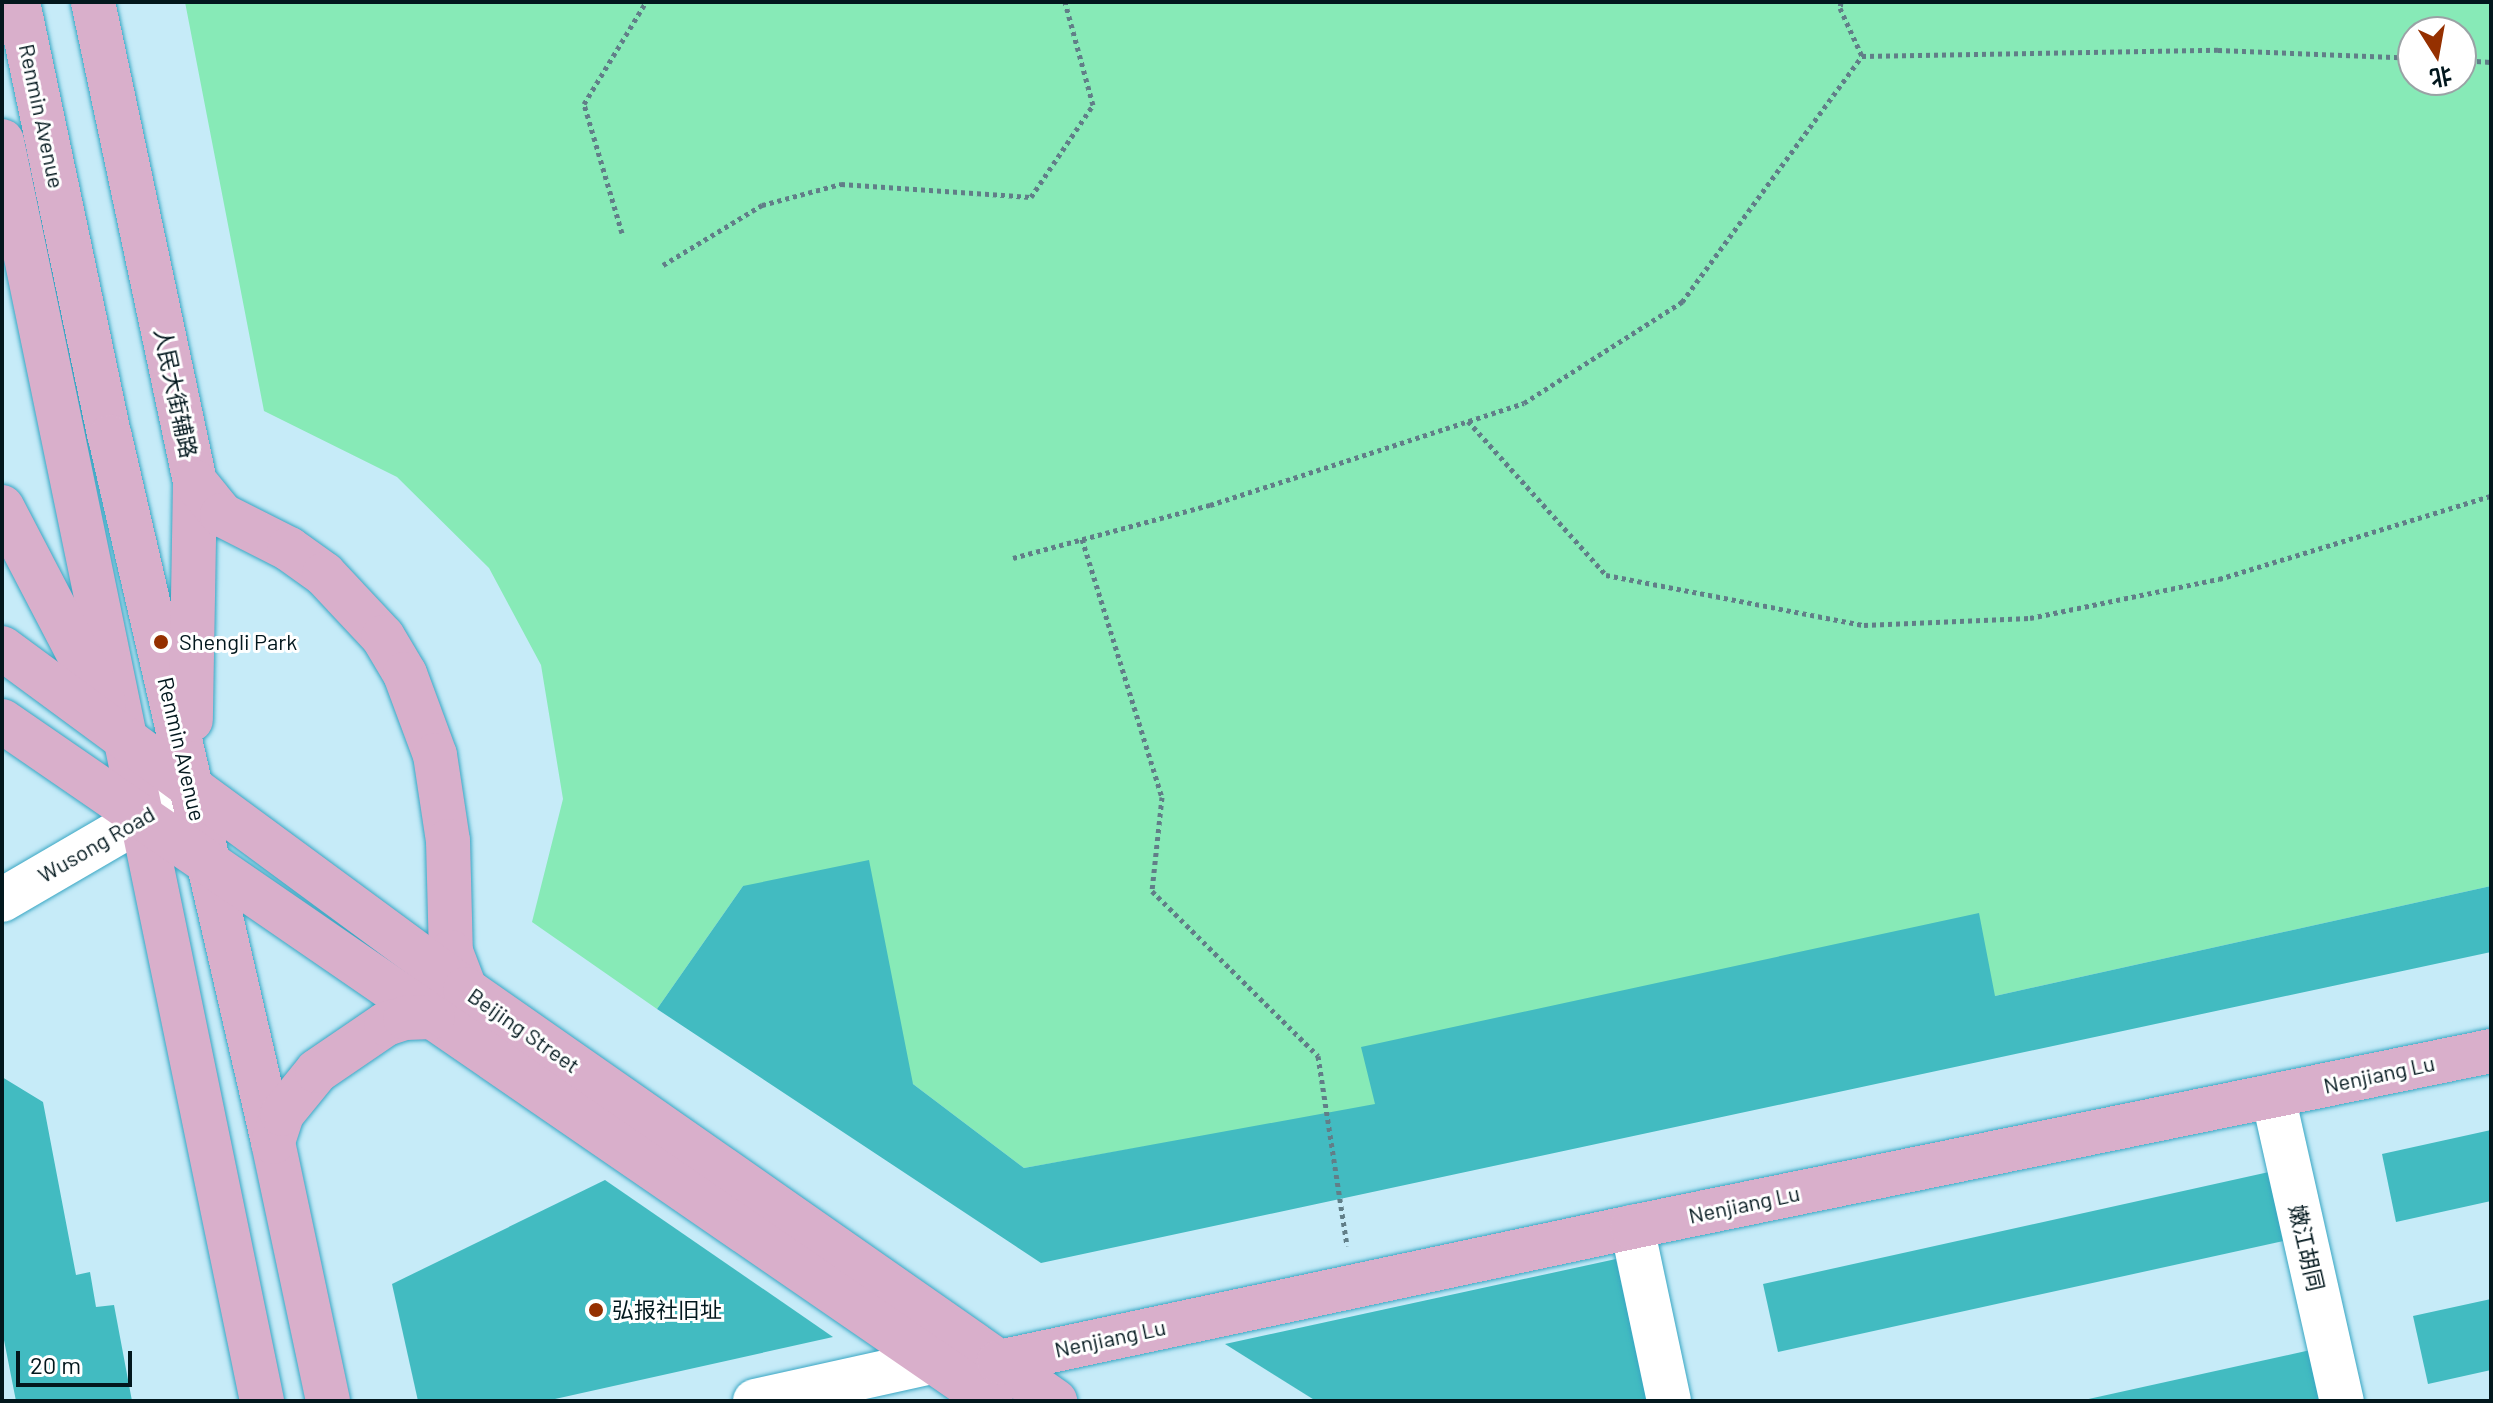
<!DOCTYPE html>
<html>
<head>
<meta charset="utf-8">
<style>
  body { margin:0 }
  #map { position:relative; width:2493px; height:1403px; overflow:hidden; background:#c6ebf8; font-family:Barlow,"Noto Sans SC",sans-serif }
  div>[style] { position:absolute }
  .green>* { inset:0; background:#87eab7 }
  .building>* { inset:0; background:#42bbc1 }
  .path>* { height:5px; margin-top:-2.5px; transform-origin:0; background:repeating-linear-gradient(90deg,#617e88 0 4px,transparent 0 8px) }
  .roads { filter:drop-shadow(0 0 2px #39a6c3) drop-shadow(0 0 2px #39a6c3) }
  .minor>* { height:44px; margin:-22px; padding:0 22px; transform-origin:22px; border-radius:22px; background:#fff }
  .major>* { height:44px; margin:-22px; padding:0 22px; transform-origin:22px; border-radius:22px; background:#d9afcb }
  .dots>* { width:22px; height:22px; translate:-50% -50%; box-sizing:border-box; border:4px solid #fff; border-radius:50% }
  span { translate:-50% -50%; white-space:nowrap; text-align:center; line-height:1.15; -webkit-text-stroke:6px #fff; paint-order:stroke }
  .street-label { font-size:22px; color:#02171d }
  .poi-label { font-size:22px; color:#02171d }
  .left { translate:0 -50%; text-align:left }
  .frame { position:absolute; inset:0; border:4px solid #02171d; pointer-events:none }
  .north { position:absolute; left:2397px; top:16px; width:80px; height:80px; box-sizing:border-box; background:#fff; border:2px solid #9aa2a5; border-radius:50%; rotate:169deg; font-size:22px; font-weight:700; line-height:32px; text-align:center; color:#02171d }
  .north::after { content:''; display:block; margin:auto; width:28px; height:36px; background:#953000; clip-path:polygon(50% 0,100% 100%,50% 72%,0 100%) }
  .scale { position:absolute; left:16px; top:1351px; width:116px; height:36px; box-sizing:border-box; border:4px solid #02171d; border-top:0; padding-left:10px; font-size:24px; line-height:28px; white-space:nowrap; color:#02171d; -webkit-text-stroke:6px #fff; paint-order:stroke }
</style>
</head>
<body>
<div id="map">
  <div class="green">
    <i style="clip-path:polygon(evenodd,185px 2px,2491px 2px,2491px 886px,1995px 996px,1024px 1168px,913px 1084px,743px 886px,657px 1009px,532px 922px,563px 799px,541px 665px,489px 568px,397px 477px,264px 411px,185px 2px,2413px 32px,2461px 32px,2461px 80px,2413px 80px,2413px 32px)"></i>
  </div>
  <div class="building">
    <i style="clip-path:polygon(869px 860px,913px 1084px,1024px 1168px,1375px 1104px,1361px 1047px,1979px 913px,1995px 996px,2491px 886px,2491px 952px,1041px 1263px,657px 1009px,743px 886px)"></i>
    <i style="clip-path:polygon(2px 1077px,43px 1102px,76px 1275px,90px 1272px,96px 1307px,114px 1305px,132px 1401px,16px 1401px,2px 1330px)"></i>
    <i style="clip-path:polygon(2491px 1130px,2491px 1201px,2396px 1222px,2382px 1154px)"></i>
    <i style="clip-path:polygon(2287px 1168px,2302px 1237px,1778px 1352px,1763px 1284px)"></i>
    <i style="clip-path:polygon(605px 1180px,833px 1337px,546px 1401px,418px 1401px,392px 1284px)"></i>
    <i style="clip-path:polygon(1616px 1259px,1648px 1401px,1316px 1401px,1225px 1344px)"></i>
    <i style="clip-path:polygon(2491px 1299px,2491px 1370px,2428px 1384px,2413px 1316px)"></i>
    <i style="clip-path:polygon(2315px 1349px,2327px 1401px,2084px 1401px,2084px 1400px)"></i>
  </div>
  <div class="path">
    <i style="left:1841px;top:2px;width:6px;rotate:99deg"></i>
    <i style="left:1840px;top:8px;width:53px;rotate:65.4deg"></i>
    <i style="left:2461px;top:60px;width:30px;rotate:4deg"></i>
    <i style="left:622px;top:233px;width:134px;rotate:-106.4deg"></i>
    <i style="left:584px;top:104px;width:119px;rotate:-58.7deg"></i>
    <i style="left:663px;top:265px;width:116px;rotate:-31.2deg"></i>
    <i style="left:762px;top:205px;width:82px;rotate:-14.9deg"></i>
    <i style="left:841px;top:184px;width:190px;rotate:3.9deg"></i>
    <i style="left:1031px;top:197px;width:111px;rotate:-56deg"></i>
    <i style="left:1093px;top:105px;width:107px;rotate:-105.2deg"></i>
    <i style="left:1468px;top:421px;width:207px;rotate:48.1deg"></i>
    <i style="left:1606px;top:575px;width:263px;rotate:11deg"></i>
    <i style="left:1864px;top:625px;width:166px;rotate:-2.4deg"></i>
    <i style="left:2030px;top:618px;width:193px;rotate:-11.7deg"></i>
    <i style="left:2219px;top:579px;width:284px;rotate:-17deg"></i>
    <i style="left:1082px;top:539px;width:270px;rotate:72.8deg"></i>
    <i style="left:1162px;top:797px;width:95px;rotate:96.1deg"></i>
    <i style="left:1152px;top:891px;width:234px;rotate:44.8deg"></i>
    <i style="left:1318px;top:1056px;width:192px;rotate:81.3deg"></i>
    <i style="left:1013px;top:558px;width:204px;rotate:-15.1deg"></i>
    <i style="left:1210px;top:505px;width:330px;rotate:-18deg"></i>
    <i style="left:1524px;top:403px;width:188px;rotate:-32.6deg"></i>
    <i style="left:1682px;top:302px;width:305px;rotate:-53.8deg"></i>
    <i style="left:1862px;top:56px;width:356px;rotate:-1deg"></i>
    <i style="left:2218px;top:50px;width:195px;rotate:2.3deg"></i>
  </div>
  <div class="roads">
    <div class="minor">
      <i style="left:2px;top:900px;width:219px;rotate:-30.2deg"></i>
      <i style="left:2273px;top:1096px;width:313px;rotate:77.3deg"></i>
      <i style="left:1632px;top:1227px;width:178px;rotate:78deg"></i>
      <i style="left:755px;top:1401px;width:184px;rotate:-12.5deg"></i>
    </div>
    <div class="major">
      <i style="left:18px;top:2px;width:445px;rotate:78.1deg"></i>
      <i style="left:110px;top:437px;width:724px;rotate:76.98deg"></i>
      <i style="left:273px;top:1142px;width:265px;rotate:78deg"></i>
      <i style="left:93px;top:2px;width:491px;rotate:78deg"></i>
      <i style="left:195px;top:482px;width:238px;rotate:91deg"></i>
      <i style="left:2px;top:141px;width:1287px;rotate:78.34deg"></i>
      <i style="left:195px;top:482px;width:43px;rotate:50.7deg"></i>
      <i style="left:222px;top:515px;width:75px;rotate:26.9deg"></i>
      <i style="left:289px;top:549px;width:43px;rotate:35.5deg"></i>
      <i style="left:324px;top:574px;width:86px;rotate:46.9deg"></i>
      <i style="left:383px;top:637px;width:43px;rotate:59.3deg"></i>
      <i style="left:405px;top:674px;width:86px;rotate:69.7deg"></i>
      <i style="left:435px;top:755px;width:87px;rotate:81.4deg"></i>
      <i style="left:448px;top:841px;width:111px;rotate:88.5deg"></i>
      <i style="left:451px;top:952px;width:40px;rotate:69deg"></i>
      <i style="left:2px;top:507px;width:221px;rotate:62.5deg"></i>
      <i style="left:2px;top:648px;width:575px;rotate:36.37deg"></i>
      <i style="left:465px;top:989px;width:720px;rotate:34.93deg"></i>
      <i style="left:2px;top:721px;width:1200px;rotate:34.51deg"></i>
      <i style="left:273px;top:1142px;width:29px;rotate:-72deg"></i>
      <i style="left:282px;top:1114px;width:55px;rotate:-50.9deg"></i>
      <i style="left:317px;top:1071px;width:83px;rotate:-34.3deg"></i>
      <i style="left:386px;top:1024px;width:20px;rotate:-18deg"></i>
      <i style="left:405px;top:1018px;width:28px;rotate:-2deg"></i>
      <i style="left:999px;top:1362px;width:647px;rotate:-12.04deg"></i>
      <i style="left:1632px;top:1227px;width:877px;rotate:-11.58deg"></i>
    </div>
  </div>
  <div class="dots">
    <i style="left:161px;top:642px;background:#953000"></i>
    <i style="left:596px;top:1310px;background:#953000"></i>
  </div>
  <div class="street-label">
    <span style="left:42px;top:116px;rotate:78deg">Renmin Avenue</span>
    <span style="left:176px;top:393px;rotate:78deg">人民大街辅路</span>
    <span style="left:182px;top:749px;rotate:77deg">Renmin Avenue</span>
    <span style="left:96px;top:844px;rotate:-30deg">Wusong Road</span>
    <span style="left:524px;top:1030px;rotate:35deg">Beijing Street</span>
    <span style="left:2379px;top:1074px;rotate:-12deg">Nenjiang Lu</span>
    <span style="left:1744px;top:1204px;rotate:-12deg">Nenjiang Lu</span>
    <span style="left:2307px;top:1248px;rotate:77deg">嫩江胡同</span>
    <span style="left:1110px;top:1338px;rotate:-12deg">Nenjiang Lu</span>
  </div>
  <div class="poi-label">
    <span class="left" style="left:179px;top:642px">Shengli Park</span>
    <span class="left" style="left:612px;top:1310px">弘报社旧址</span>
  </div>
  <div class="frame"></div>
  <div class="north">北</div>
  <div class="scale">20 m</div>
</div>
</body>
</html>
